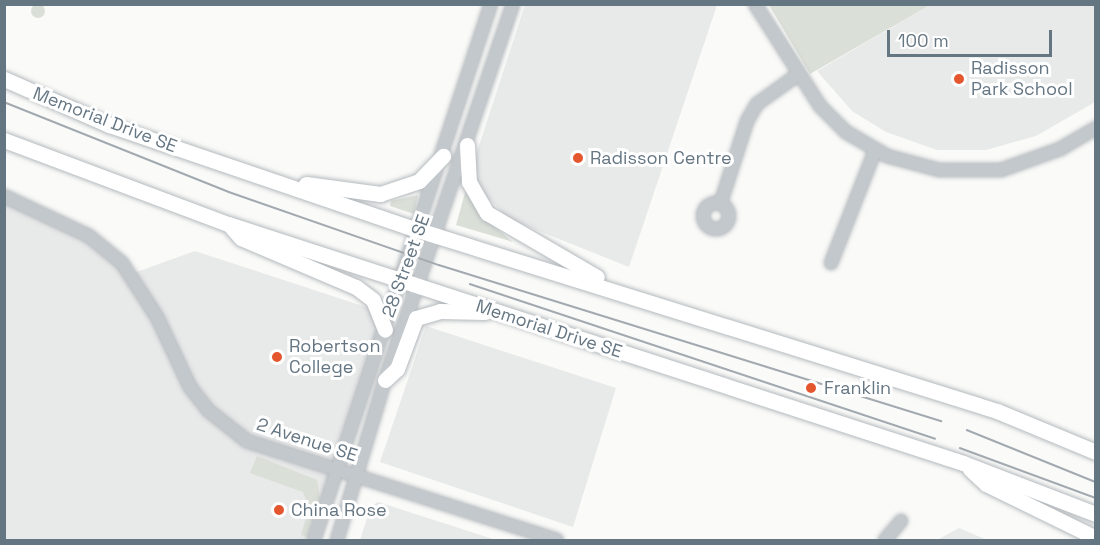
<!DOCTYPE html>
<html>
<head>
<meta charset="utf-8">
<style>
  body { margin:0 }
  #map { position:relative; width:1100px; height:545px; overflow:hidden; background:#fafaf8; font-family:"Space Grotesk",sans-serif }
  div>[style] { position:absolute }
  .built>* { inset:0; background:#e8e9e9 }
  .green>* { inset:0; background:#dadfd7 }
  .round { border-radius:50% }
  .roads { filter:drop-shadow(0 0 2px #b5babe) drop-shadow(0 0 2px #b5babe) }
  .minor>* { height:12px; margin:-6px; padding:0 6px; transform-origin:6px; border-radius:6px; background:#c3c8cc }
  .minor>.ring { margin:-6px; padding:0; box-sizing:content-box; background:none; border:12px solid #c3c8cc; border-radius:50% }
  .major>* { height:15px; margin:-7.5px; padding:0 7.5px; transform-origin:7.5px; border-radius:7.5px; background:#fff }
  .tram>* { height:1.5px; margin:-0.75px; padding:0 0.75px; transform-origin:0.75px; border-radius:0.75px; background:#a2aab0 }
  .dots>* { width:16px; height:16px; translate:-50% -50%; box-sizing:border-box; border:3px solid #fff; border-radius:50% }
  span { translate:-50% -50%; white-space:nowrap; text-align:center; line-height:1.15; -webkit-text-stroke:6px #fff; paint-order:stroke }
  .poi-label { font-size:18px; color:#657683 }
  .left { translate:0 -50%; text-align:left }
  .street-label { font-size:18px; color:#657683 }
  .frame { position:absolute; inset:0; border:6px solid #657683; pointer-events:none }
  .scale { position:absolute; left:887px; top:30px; width:165px; height:27px; box-sizing:border-box; border:3px solid #657683; border-top:0; padding-left:8px; font-size:18px; line-height:21px; white-space:nowrap; color:#657683; -webkit-text-stroke:4px #fff; paint-order:stroke }
</style>
</head>
<body>
<div id="map">
  <div class="built">
    <i style="clip-path:polygon(525px 5px,717px 5px,629px 267px,509px 219px,481px 191px,473px 164px)"></i>
    <i style="clip-path:polygon(930px 5px,1095px 5px,1095px 102px,1036px 136px,986px 150px,937px 150px,886px 132px,852px 111px,817px 71px)"></i>
    <i style="clip-path:polygon(5px 196px,68px 224px,131px 274px,195px 251px,381px 312px,385px 330px,314px 540px,5px 540px)"></i>
    <i style="clip-path:polygon(426px 326px,616px 388px,573px 527px,380px 462px)"></i>
    <i style="clip-path:polygon(378px 502px,496px 540px,360px 540px,371px 506px)"></i>
    <i style="clip-path:polygon(959px 528px,987px 540px,937px 540px)"></i>
  </div>
  <div class="green">
    <i class="round" style="left:31px;top:4px;width:14px;height:14px"></i>
    <i style="clip-path:polygon(769px 5px,930px 5px,810px 74px)"></i>
    <i style="clip-path:polygon(466px 189px,479px 214px,513px 242px,456px 225px)"></i>
    <i style="clip-path:polygon(418px 195px,414px 214px,390px 206px,391px 201px)"></i>
    <i style="clip-path:polygon(257px 456px,317px 480px,320px 498px,307px 537px,301px 535px,309px 507px,303px 492px,250px 473px)"></i>
  </div>
  <div class="roads">
    <div class="minor">
      <i style="left:755px;top:4px;width:121px;rotate:57.5deg"></i>
      <i style="left:820px;top:106px;width:37px;rotate:45deg"></i>
      <i style="left:846px;top:132px;width:48px;rotate:30.3deg"></i>
      <i style="left:887px;top:156px;width:54px;rotate:15.1deg"></i>
      <i style="left:939px;top:170px;width:62px"></i>
      <i style="left:1001px;top:170px;width:63px;rotate:-19.6deg"></i>
      <i style="left:1060px;top:149px;width:42px;rotate:-30.3deg"></i>
      <i style="left:4px;top:196px;width:94px;rotate:25.2deg"></i>
      <i style="left:89px;top:236px;width:43px;rotate:39.3deg"></i>
      <i style="left:122px;top:263px;width:64px;rotate:57.1deg"></i>
      <i style="left:157px;top:317px;width:77px;rotate:64.8deg"></i>
      <i style="left:190px;top:387px;width:31px;rotate:52deg"></i>
      <i style="left:209px;top:411px;width:48px;rotate:38.3deg"></i>
      <i style="left:247px;top:441px;width:325px;rotate:17.7deg"></i>
      <i style="left:721px;top:202px;width:85px;rotate:-72.2deg"></i>
      <i style="left:747px;top:121px;width:20px;rotate:-60deg"></i>
      <i style="left:757px;top:104px;width:49px;rotate:-35.9deg"></i>
      <i class="ring" style="left:703px;top:203px;width:14px;height:14px"></i>
      <i style="left:831px;top:263px;width:120px;rotate:-68.6deg"></i>
      <i style="left:314px;top:540px;width:564px;rotate:-71.73deg"></i>
      <i style="left:337px;top:540px;width:167px;rotate:-73.3deg"></i>
      <i style="left:385px;top:380px;width:397px;rotate:-71.2deg"></i>
      <i style="left:885px;top:540px;width:25px;rotate:-50deg"></i>
    </div>
    <div class="major">
      <i style="left:4px;top:79px;width:115px;rotate:23.7deg"></i>
      <i style="left:109px;top:125px;width:326px;rotate:18.8deg"></i>
      <i style="left:418px;top:230px;width:607px;rotate:17.36deg"></i>
      <i style="left:997px;top:411px;width:107px;rotate:22.5deg"></i>
      <i style="left:4px;top:140px;width:239px;rotate:20.6deg"></i>
      <i style="left:228px;top:224px;width:773px;rotate:18.01deg"></i>
      <i style="left:963px;top:463px;width:142px;rotate:21deg"></i>
      <i style="left:467px;top:145px;width:37px;rotate:87deg"></i>
      <i style="left:469px;top:182px;width:36px;rotate:60deg"></i>
      <i style="left:487px;top:213px;width:127px;rotate:30.2deg"></i>
      <i style="left:306px;top:184px;width:75px;rotate:7.7deg"></i>
      <i style="left:380px;top:194px;width:41px;rotate:-18.4deg"></i>
      <i style="left:419px;top:181px;width:35px;rotate:-46deg"></i>
      <i style="left:232px;top:228px;width:13px;rotate:48deg"></i>
      <i style="left:241px;top:238px;width:125px;rotate:23.1deg"></i>
      <i style="left:356px;top:287px;width:21px;rotate:37deg"></i>
      <i style="left:373px;top:300px;width:32px;rotate:68deg"></i>
      <i style="left:385px;top:380px;width:16px;rotate:-43deg"></i>
      <i style="left:397px;top:369px;width:54px;rotate:-69.6deg"></i>
      <i style="left:416px;top:318px;width:25px;rotate:-16deg"></i>
      <i style="left:440px;top:311px;width:45px;rotate:1.3deg"></i>
      <i style="left:970px;top:469px;width:22px;rotate:43deg"></i>
      <i style="left:986px;top:484px;width:123px;rotate:26.1deg"></i>
    </div>
  </div>
  <div class="tram">
    <i style="left:4px;top:102px;width:242px;rotate:21.8deg"></i>
    <i style="left:229px;top:192px;width:222px;rotate:19.2deg"></i>
    <i style="left:439px;top:265px;width:526px;rotate:17.26deg"></i>
    <i style="left:470px;top:284px;width:490px;rotate:18.4deg"></i>
    <i style="left:967px;top:430px;width:139px;rotate:22deg"></i>
    <i style="left:960px;top:448px;width:145px;rotate:20.2deg"></i>
  </div>
  <div class="dots">
    <i style="left:959px;top:79px;background:#e4572e"></i>
    <i style="left:578px;top:158px;background:#e4572e"></i>
    <i style="left:277px;top:357px;background:#e4572e"></i>
    <i style="left:811px;top:388px;background:#e4572e"></i>
    <i style="left:279px;top:510px;background:#e4572e"></i>
  </div>
  <div class="poi-label">
    <span class="left" style="left:971px;top:79px">Radisson<br>Park School</span>
    <span class="left" style="left:590px;top:158px">Radisson Centre</span>
    <span class="left" style="left:289px;top:357px">Robertson<br>College</span>
    <span class="left" style="left:824px;top:388px">Franklin</span>
    <span class="left" style="left:291px;top:510px">China Rose</span>
  </div>
  <div class="street-label">
    <span style="left:105px;top:120px;rotate:21deg">Memorial Drive SE</span>
    <span style="left:406px;top:266px;rotate:-70deg">28 Street SE</span>
    <span style="left:549px;top:329px;rotate:18deg">Memorial Drive SE</span>
    <span style="left:307px;top:440px;rotate:18deg">2 Avenue SE</span>
  </div>
  <div class="frame"></div>
  <div class="scale">100 m</div>
</div>
</body>
</html>
